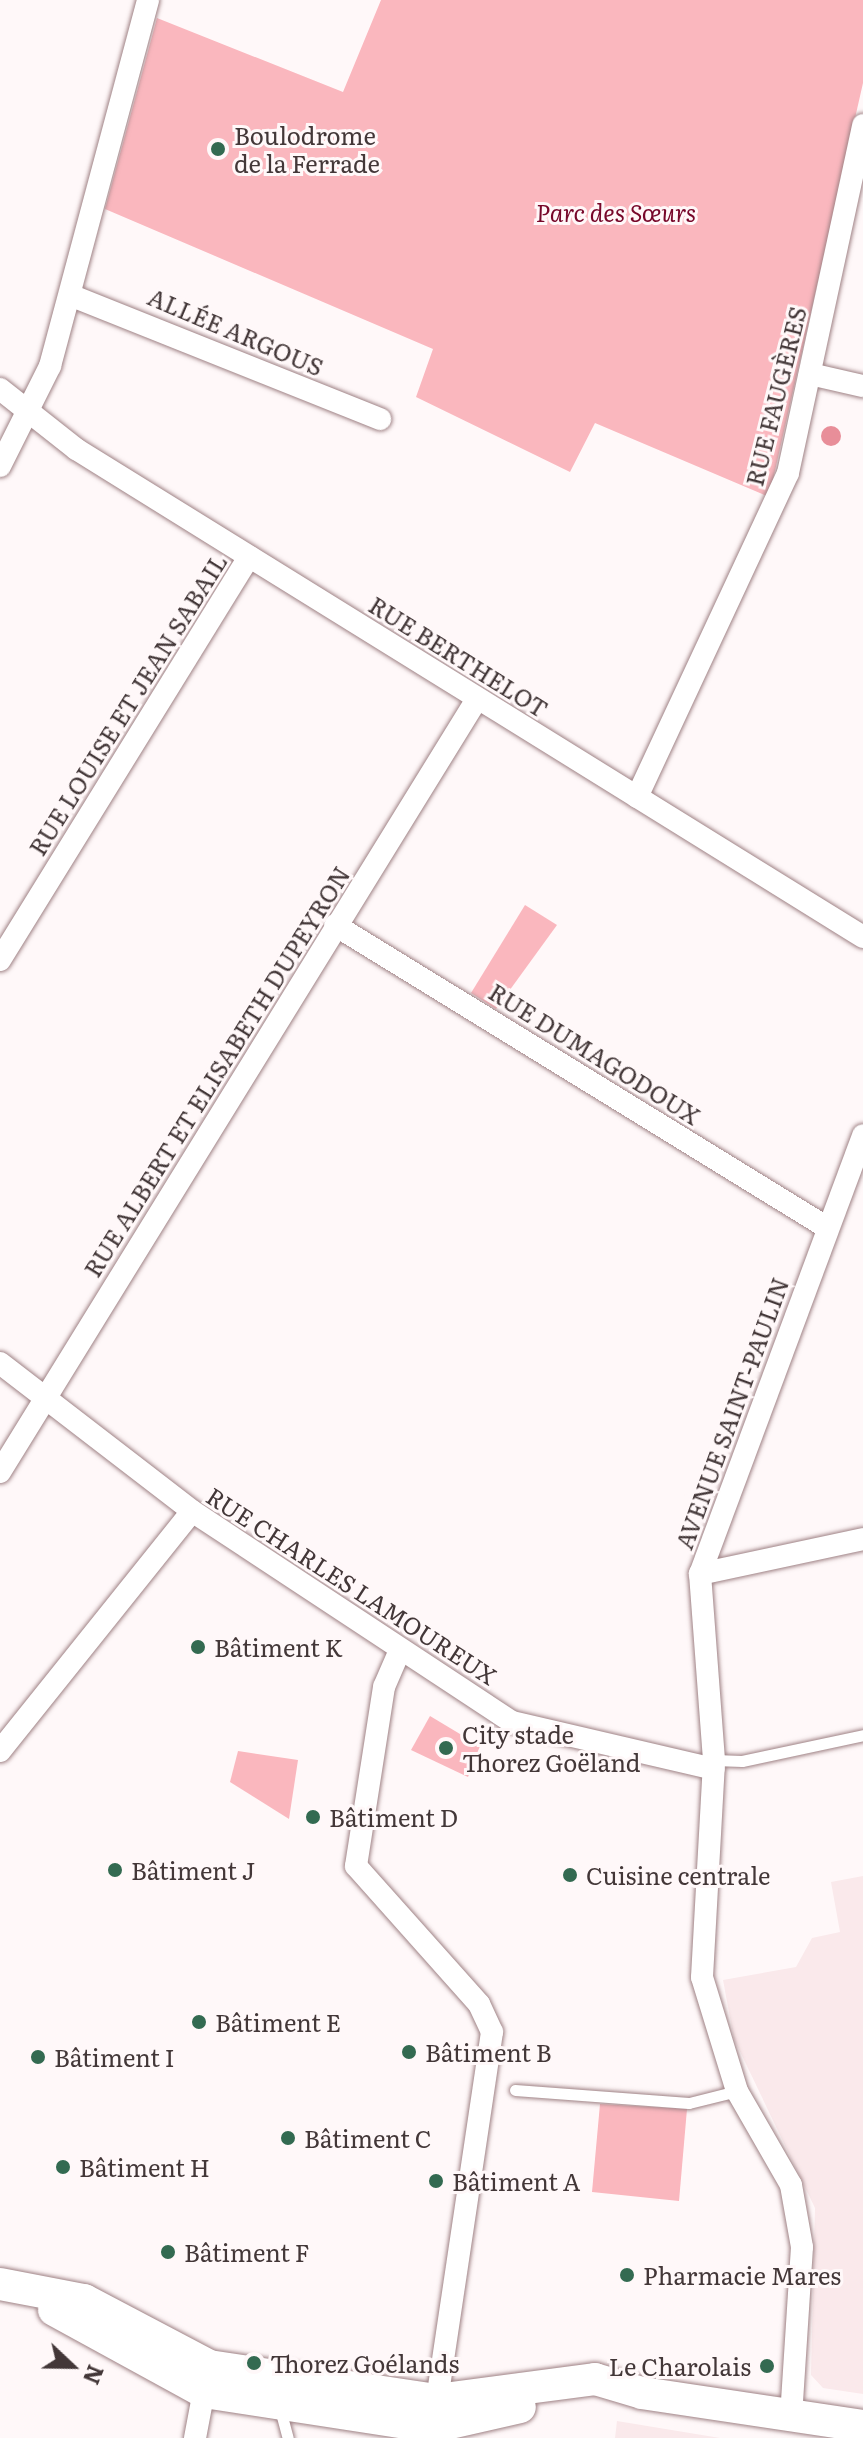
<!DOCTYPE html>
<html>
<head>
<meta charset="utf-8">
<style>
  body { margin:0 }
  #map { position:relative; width:863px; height:2438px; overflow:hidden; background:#fff8f9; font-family:Literata,serif }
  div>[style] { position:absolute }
  .built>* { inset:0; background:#fae9eb }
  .green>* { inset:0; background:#fab7be }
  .water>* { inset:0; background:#e88e99 }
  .round { border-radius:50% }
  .roads { filter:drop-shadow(0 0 2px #9f8285) drop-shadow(0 0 2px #9f8285) }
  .lane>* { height:11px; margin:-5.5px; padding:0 5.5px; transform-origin:5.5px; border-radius:5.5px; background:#fff }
  .street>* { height:22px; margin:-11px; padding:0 11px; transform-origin:11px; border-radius:11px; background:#fff }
  .secondary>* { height:32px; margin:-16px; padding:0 16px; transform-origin:16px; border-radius:16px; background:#fff }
  .dots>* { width:22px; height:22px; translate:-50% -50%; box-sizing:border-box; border:4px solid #fff8f9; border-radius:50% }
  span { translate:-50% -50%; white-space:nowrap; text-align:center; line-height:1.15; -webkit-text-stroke:6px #fff8f9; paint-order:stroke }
  .poi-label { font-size:24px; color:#433738 }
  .left { translate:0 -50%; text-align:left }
  .right { translate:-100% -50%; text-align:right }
  .park-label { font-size:24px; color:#77072a; font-style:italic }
  .street-label { font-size:24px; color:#433738 }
  .north { position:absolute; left:32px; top:2326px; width:80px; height:80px; -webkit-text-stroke:6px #fff8f9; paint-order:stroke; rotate:112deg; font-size:22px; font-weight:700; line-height:32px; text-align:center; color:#433738 }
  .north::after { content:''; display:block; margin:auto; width:28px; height:36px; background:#433738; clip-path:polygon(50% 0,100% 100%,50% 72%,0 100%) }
</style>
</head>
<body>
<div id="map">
  <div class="built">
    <i style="clip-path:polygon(863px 1876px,863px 2394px,823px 2388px,811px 2375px,815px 2208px,734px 2039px,723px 1980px,796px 1967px,812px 1938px,840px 1932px,831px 1882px)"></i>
    <i style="clip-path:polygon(617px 2421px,720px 2438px,615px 2438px)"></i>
  </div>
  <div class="green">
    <i style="clip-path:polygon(381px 0,863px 0,863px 83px,769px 497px,595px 423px,570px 472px,416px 397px,433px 349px,105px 209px,157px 18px,343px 92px)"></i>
    <i style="clip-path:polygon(525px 905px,557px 925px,496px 1009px,471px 993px)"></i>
    <i style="clip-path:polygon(430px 1716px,480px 1746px,468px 1777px,411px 1750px)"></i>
    <i style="clip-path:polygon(238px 1751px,298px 1760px,289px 1819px,230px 1782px)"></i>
    <i style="clip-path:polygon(600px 2104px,687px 2109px,679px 2201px,592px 2192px)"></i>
  </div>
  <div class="water">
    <i class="round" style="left:821px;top:426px;width:20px;height:20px"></i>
  </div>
  <div class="roads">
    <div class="lane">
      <i style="left:714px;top:1760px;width:28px;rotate:2deg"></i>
      <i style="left:742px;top:1761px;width:124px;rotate:-12.1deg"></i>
      <i style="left:515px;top:2090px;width:174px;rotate:4.3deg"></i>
      <i style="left:689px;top:2103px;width:49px;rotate:-14deg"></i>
      <i style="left:280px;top:2409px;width:30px;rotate:75deg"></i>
    </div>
    <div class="street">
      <i style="left:70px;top:295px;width:334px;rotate:21.8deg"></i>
      <i style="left:810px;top:374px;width:54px;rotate:12.8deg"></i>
      <i style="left:0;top:389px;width:97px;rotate:38.3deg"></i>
      <i style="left:76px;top:449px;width:926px;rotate:31.8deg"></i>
      <i style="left:0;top:466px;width:112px;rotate:-63.4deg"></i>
      <i style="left:50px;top:366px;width:379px;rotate:-75deg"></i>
      <i style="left:637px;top:797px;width:357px;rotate:-65deg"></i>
      <i style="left:788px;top:473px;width:356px;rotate:-77.8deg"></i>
      <i style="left:335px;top:925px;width:576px;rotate:31.59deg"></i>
      <i style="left:0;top:960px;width:474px;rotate:-58.3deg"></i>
      <i style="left:0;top:1363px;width:242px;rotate:37.6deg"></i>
      <i style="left:192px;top:1511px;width:383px;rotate:33.4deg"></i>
      <i style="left:512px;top:1722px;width:207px;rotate:13.1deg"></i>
      <i style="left:0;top:1472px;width:908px;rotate:-58.32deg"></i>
      <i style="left:700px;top:1574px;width:167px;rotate:-12.1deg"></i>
      <i style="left:400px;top:1650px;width:40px;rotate:113.4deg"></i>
      <i style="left:384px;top:1687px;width:181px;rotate:98.9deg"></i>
      <i style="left:356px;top:1866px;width:185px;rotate:48.3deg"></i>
      <i style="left:479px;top:2004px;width:31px;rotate:65deg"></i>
      <i style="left:492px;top:2032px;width:385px;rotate:98.5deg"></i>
      <i style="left:0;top:1751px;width:307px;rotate:-51.3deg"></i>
      <i style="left:791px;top:2417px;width:170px;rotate:-86.3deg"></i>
      <i style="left:802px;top:2247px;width:63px;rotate:-100.1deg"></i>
      <i style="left:791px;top:2185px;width:108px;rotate:-119.9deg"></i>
      <i style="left:737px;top:2091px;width:119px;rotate:-107.1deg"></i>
      <i style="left:702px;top:1977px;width:217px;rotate:-86.8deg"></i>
      <i style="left:714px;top:1760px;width:187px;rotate:-94.3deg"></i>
      <i style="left:700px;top:1574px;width:468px;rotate:-69.6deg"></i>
      <i style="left:195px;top:2438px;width:59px;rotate:-79.3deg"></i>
    </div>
    <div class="secondary">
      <i style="left:0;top:2284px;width:86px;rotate:10.8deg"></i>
      <i style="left:84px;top:2300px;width:141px;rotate:27.8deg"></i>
      <i style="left:209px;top:2366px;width:230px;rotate:8.5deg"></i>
      <i style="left:436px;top:2400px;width:160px;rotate:-7.5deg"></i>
      <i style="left:595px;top:2379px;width:49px;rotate:16.6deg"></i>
      <i style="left:642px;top:2393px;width:223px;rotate:8.5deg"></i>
      <i style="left:54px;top:2310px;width:171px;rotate:28.7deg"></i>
      <i style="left:204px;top:2392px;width:232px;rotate:8.7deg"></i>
      <i style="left:433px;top:2427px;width:89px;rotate:-12.9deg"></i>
    </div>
  </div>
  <div class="dots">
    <i style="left:218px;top:149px;background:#336a51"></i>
    <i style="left:198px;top:1647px;background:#336a51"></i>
    <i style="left:446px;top:1748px;background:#336a51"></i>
    <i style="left:313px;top:1817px;background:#336a51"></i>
    <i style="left:115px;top:1870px;background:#336a51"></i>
    <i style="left:570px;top:1875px;background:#336a51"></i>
    <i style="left:199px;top:2022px;background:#336a51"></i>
    <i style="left:409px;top:2052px;background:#336a51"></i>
    <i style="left:38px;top:2057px;background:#336a51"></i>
    <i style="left:288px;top:2138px;background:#336a51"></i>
    <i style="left:63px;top:2167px;background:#336a51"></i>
    <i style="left:436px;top:2181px;background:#336a51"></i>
    <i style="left:168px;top:2252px;background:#336a51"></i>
    <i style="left:627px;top:2275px;background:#336a51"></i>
    <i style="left:254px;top:2363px;background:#336a51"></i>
    <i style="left:767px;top:2366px;background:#336a51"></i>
  </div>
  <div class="poi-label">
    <span class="left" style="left:234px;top:149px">Boulodrome<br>de la Ferrade</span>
    <span class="left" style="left:214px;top:1647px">Bâtiment K</span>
    <span class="left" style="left:462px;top:1748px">City stade<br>Thorez Goëland</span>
    <span class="left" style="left:329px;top:1817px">Bâtiment D</span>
    <span class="left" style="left:131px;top:1870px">Bâtiment J</span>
    <span class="left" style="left:586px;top:1875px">Cuisine centrale</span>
    <span class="left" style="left:215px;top:2022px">Bâtiment E</span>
    <span class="left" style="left:425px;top:2052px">Bâtiment B</span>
    <span class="left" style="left:54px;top:2057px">Bâtiment I</span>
    <span class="left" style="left:304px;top:2138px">Bâtiment C</span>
    <span class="left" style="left:79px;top:2167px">Bâtiment H</span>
    <span class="left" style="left:452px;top:2181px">Bâtiment A</span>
    <span class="left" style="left:184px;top:2252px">Bâtiment F</span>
    <span class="left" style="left:643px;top:2275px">Pharmacie Mares</span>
    <span class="left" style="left:270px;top:2363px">Thorez Goélands</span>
    <span class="right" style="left:751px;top:2366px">Le Charolais</span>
  </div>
  <div class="park-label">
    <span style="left:616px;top:212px">Parc des Sœurs</span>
  </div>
  <div class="street-label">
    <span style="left:236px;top:331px;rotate:23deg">ALLÉE ARGOUS</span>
    <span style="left:775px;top:396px;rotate:-76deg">RUE FAUGÈRES</span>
    <span style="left:459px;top:656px;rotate:32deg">RUE BERTHELOT</span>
    <span style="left:127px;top:704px;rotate:-58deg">RUE LOUISE ET JEAN SABAIL</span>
    <span style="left:595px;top:1053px;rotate:32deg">RUE DUMAGODOUX</span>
    <span style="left:216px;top:1071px;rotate:-58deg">RUE ALBERT ET ELISABETH DUPEYRON</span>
    <span style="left:731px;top:1413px;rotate:-70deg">AVENUE SAINT-PAULIN</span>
    <span style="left:352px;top:1585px;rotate:33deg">RUE CHARLES LAMOUREUX</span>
  </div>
  <div class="north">N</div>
</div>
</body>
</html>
